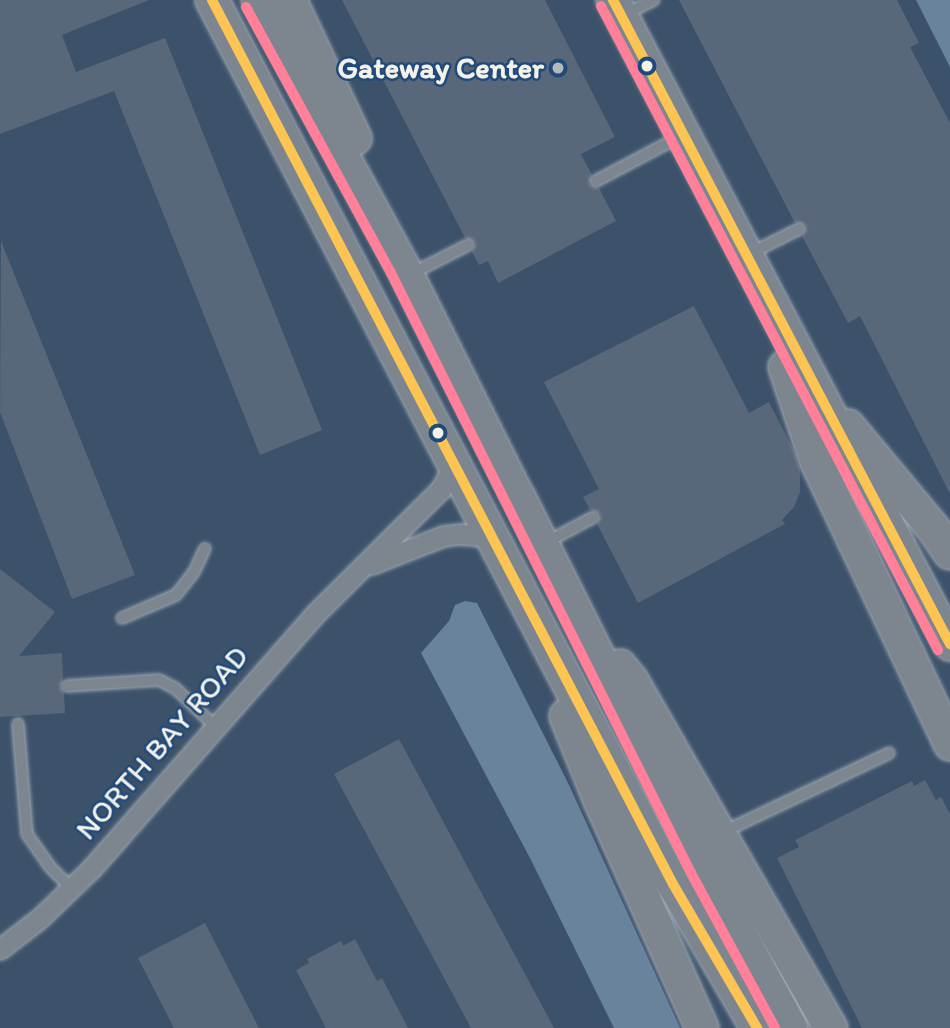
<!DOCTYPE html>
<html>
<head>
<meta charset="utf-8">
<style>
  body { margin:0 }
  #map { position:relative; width:950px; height:1028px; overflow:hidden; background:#3c526a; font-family:Itim,sans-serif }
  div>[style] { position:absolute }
  .water>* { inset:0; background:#6a839d }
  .building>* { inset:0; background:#586779 }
  .roads { filter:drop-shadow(0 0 2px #9fa8b2) drop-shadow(0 0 2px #9fa8b2) }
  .lane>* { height:10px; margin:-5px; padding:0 5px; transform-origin:5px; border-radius:5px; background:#7d868e }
  .street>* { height:19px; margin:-9.5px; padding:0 9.5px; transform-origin:9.5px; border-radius:9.5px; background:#7d868e }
  .primary>* { height:32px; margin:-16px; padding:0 16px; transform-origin:16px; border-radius:16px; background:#7d868e }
  .bus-1>* { height:10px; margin:-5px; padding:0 5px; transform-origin:5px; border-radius:5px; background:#fcc553 }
  .bus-2>* { height:10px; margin:-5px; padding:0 5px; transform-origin:5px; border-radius:5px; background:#ff8098 }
  .dots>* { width:19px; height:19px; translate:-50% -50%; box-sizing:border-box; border:4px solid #1f4a7a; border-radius:50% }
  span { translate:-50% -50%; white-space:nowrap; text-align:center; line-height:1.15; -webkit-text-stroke:5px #1f4a7a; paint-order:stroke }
  .poi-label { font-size:30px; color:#f4f1e8; font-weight:700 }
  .right { translate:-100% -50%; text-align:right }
  .street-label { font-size:30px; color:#f4f1e8 }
</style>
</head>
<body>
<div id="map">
  <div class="water">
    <i style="clip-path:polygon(916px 0,950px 0,950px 67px)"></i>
    <i style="clip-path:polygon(465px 601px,477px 603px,569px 785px,680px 1028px,614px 1028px,531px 860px,421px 653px,449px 621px,455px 605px)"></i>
  </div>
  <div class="building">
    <i style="clip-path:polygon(0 0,149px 0,62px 35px,76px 72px,165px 38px,322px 430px,260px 455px,114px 91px,0 134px)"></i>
    <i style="clip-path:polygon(342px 0,545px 0,615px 137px,581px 154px,592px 175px,589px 184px,599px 188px,616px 221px,498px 283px,488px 261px,479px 265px,472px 252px,475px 242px,465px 238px)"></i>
    <i style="clip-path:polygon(679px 0,897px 0,919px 43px,910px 47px,950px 123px,950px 494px,860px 316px,848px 323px,802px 236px,805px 225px,795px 223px)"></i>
    <i style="clip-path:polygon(1px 241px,135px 575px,72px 599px,0 412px)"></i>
    <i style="clip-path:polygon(694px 306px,749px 413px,769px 402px,795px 453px,800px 469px,800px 492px,794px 507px,782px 520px,785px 524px,638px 603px,597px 524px,601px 514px,590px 510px,583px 497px,599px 489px,544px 382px)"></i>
    <i style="clip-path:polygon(0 569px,55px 612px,19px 656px,62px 653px,63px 680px,60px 686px,64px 693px,65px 713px,0 717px)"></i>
    <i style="clip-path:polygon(399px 739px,554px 1028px,471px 1028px,334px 774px)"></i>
    <i style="clip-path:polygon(925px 780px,936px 800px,941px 797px,950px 814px,950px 1028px,862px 1028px,777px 858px,799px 847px,795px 840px,912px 781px,914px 786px)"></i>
    <i style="clip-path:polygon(205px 923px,259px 1028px,174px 1028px,138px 958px)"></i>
    <i style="clip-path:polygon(355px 939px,377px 981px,382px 978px,408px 1028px,326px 1028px,296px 970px,309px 963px,307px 959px,341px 941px,343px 946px)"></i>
  </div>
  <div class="roads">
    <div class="lane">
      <i style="left:625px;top:14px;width:32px;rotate:-26deg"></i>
      <i style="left:596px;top:181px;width:94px;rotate:-27.9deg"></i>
      <i style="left:749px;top:254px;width:56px;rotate:-26.6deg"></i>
      <i style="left:413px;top:273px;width:62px;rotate:-27deg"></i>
      <i style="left:545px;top:543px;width:55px;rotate:-28deg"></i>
      <i style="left:122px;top:618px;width:59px;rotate:-23.1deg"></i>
      <i style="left:176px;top:595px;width:29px;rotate:-52deg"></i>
      <i style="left:194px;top:572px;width:26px;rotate:-65deg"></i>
      <i style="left:67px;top:686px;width:92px;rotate:-3.7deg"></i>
      <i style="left:159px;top:680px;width:18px;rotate:27deg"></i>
      <i style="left:175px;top:688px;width:57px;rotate:43.6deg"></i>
      <i style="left:18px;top:724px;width:110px;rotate:85.3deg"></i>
      <i style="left:27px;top:834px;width:39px;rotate:55deg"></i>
      <i style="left:49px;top:866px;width:31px;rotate:45deg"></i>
      <i style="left:723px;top:832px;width:184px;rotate:-25.4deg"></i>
    </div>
    <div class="street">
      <i style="left:372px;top:564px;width:76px;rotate:-21.5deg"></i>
      <i style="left:443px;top:536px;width:17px;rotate:-7deg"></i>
      <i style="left:460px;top:534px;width:33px;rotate:5deg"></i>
      <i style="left:0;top:949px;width:51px;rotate:-37.8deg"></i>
      <i style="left:40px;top:918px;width:71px;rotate:-43.9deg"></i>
      <i style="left:91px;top:869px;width:338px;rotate:-48.7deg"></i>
      <i style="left:314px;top:615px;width:179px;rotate:-44.8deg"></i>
      <i style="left:441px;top:489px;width:30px;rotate:-62deg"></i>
    </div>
    <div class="primary">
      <i style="left:212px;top:0;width:997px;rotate:62.46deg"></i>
      <i style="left:673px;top:884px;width:167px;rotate:59.7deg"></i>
      <i style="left:258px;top:0;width:304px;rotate:61.5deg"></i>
      <i style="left:403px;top:267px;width:671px;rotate:63.36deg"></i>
      <i style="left:704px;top:867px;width:183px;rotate:61.6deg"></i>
      <i style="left:290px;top:0;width:153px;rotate:64.8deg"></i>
      <i style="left:613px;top:0;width:727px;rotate:62.38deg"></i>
      <i style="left:785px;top:367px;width:100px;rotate:71.4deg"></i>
      <i style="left:817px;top:462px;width:312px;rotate:64.7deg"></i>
      <i style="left:848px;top:426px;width:133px;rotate:50.2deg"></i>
      <i style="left:933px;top:528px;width:30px;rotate:56deg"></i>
      <i style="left:620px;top:666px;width:19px;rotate:51deg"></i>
      <i style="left:632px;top:681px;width:400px;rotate:60.2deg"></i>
      <i style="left:566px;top:716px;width:91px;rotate:68deg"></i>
      <i style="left:600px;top:800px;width:250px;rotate:65.9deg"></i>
    </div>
  </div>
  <div class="bus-1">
    <i style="left:212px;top:0;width:997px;rotate:62.46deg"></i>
    <i style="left:673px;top:884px;width:167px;rotate:59.7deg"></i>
    <i style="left:613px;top:0;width:727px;rotate:62.38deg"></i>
  </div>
  <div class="bus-2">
    <i style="left:601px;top:6px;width:727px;rotate:62.38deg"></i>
    <i style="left:246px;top:7px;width:303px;rotate:61.4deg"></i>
    <i style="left:391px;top:273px;width:671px;rotate:63.43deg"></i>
    <i style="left:691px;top:873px;width:176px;rotate:61.5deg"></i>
  </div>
  <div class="dots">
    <i style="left:647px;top:66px;background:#f4f1e8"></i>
    <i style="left:558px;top:68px;background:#b4b9bc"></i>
    <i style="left:438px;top:433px;background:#f4f1e8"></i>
  </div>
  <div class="poi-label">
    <span class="right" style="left:544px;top:68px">Gateway Center</span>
  </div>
  <div class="street-label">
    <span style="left:162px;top:743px;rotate:-49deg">NORTH BAY ROAD</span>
  </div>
</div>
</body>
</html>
